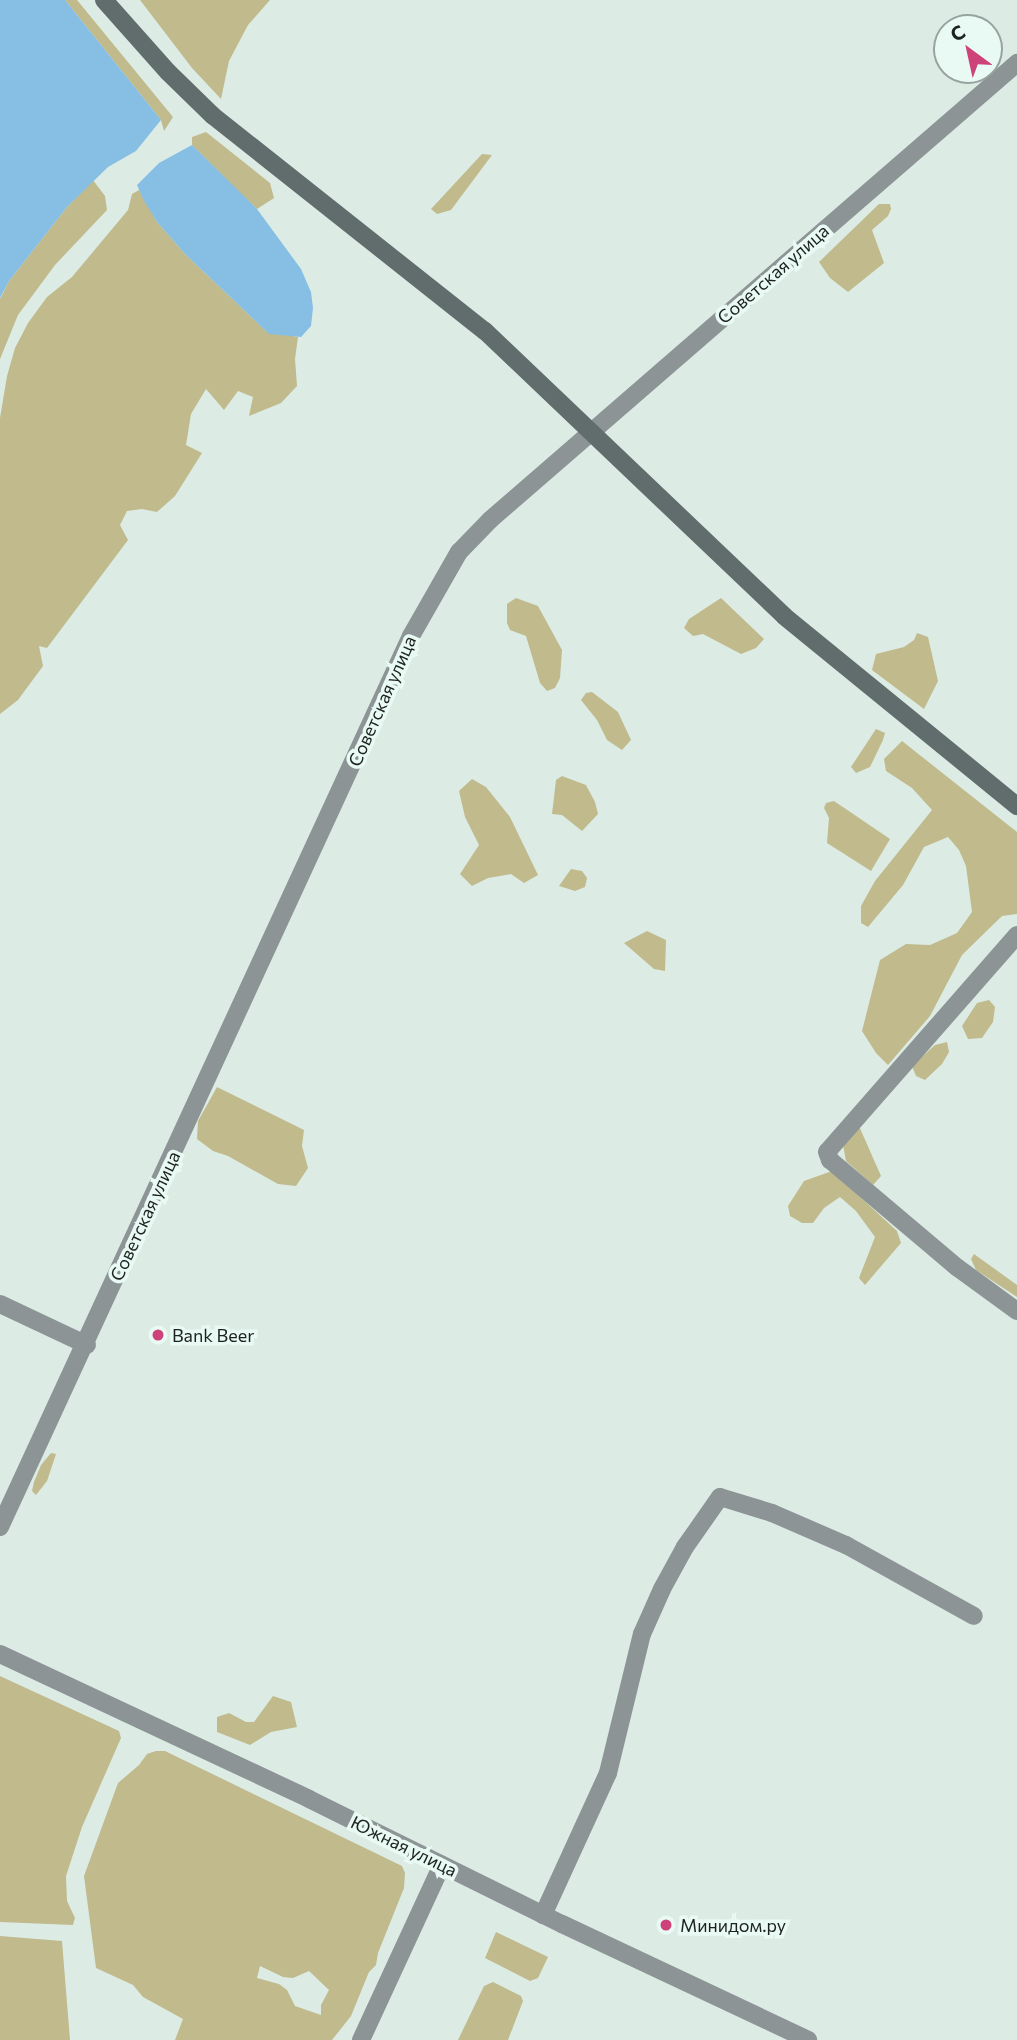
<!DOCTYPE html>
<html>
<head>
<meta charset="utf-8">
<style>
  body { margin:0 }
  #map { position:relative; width:1017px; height:2040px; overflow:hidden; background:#dcece5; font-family:Commissioner,sans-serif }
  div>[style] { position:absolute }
  .green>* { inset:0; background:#c0ba8c }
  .water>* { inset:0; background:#86bfe3 }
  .street>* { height:18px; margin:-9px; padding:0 9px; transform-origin:9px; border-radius:9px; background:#8c9495 }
  .secondary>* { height:18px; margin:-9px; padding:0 9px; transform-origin:9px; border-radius:9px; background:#616c6d }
  .dots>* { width:19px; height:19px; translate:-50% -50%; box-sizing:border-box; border:4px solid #e9f9f3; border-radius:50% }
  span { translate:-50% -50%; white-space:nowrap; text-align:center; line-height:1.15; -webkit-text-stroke:7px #e9f9f3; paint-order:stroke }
  .street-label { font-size:18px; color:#1c2220 }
  .poi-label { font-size:18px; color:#1c2220 }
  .left { translate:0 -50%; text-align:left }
  .north { position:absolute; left:933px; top:14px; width:70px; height:70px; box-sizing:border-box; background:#e9f9f3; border:2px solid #97a39f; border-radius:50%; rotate:327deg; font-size:19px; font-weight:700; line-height:28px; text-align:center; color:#1c2220 }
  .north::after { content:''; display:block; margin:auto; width:24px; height:32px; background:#cc4279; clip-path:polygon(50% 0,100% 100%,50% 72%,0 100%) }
</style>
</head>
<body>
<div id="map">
  <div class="green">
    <i style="clip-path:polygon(65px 0,77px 0,173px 117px,164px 131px,161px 120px)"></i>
    <i style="clip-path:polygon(140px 0,270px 0,248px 25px,229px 61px,221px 99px,192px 68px)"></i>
    <i style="clip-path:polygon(206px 132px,270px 183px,274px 198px,257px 209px,244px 197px,192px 145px,192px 137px)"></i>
    <i style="clip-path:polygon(482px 154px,492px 155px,451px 210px,437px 214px,431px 209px)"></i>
    <i style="clip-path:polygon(93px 180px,105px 196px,107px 210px,55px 265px,18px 315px,0 359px,0 299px,9px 281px,67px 207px)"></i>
    <i style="clip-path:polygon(139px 190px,157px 222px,185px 254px,266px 331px,298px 337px,295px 359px,297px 386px,281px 403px,249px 416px,253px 397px,238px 391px,224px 410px,206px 389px,191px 414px,186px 445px,202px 453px,175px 496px,157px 512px,142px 509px,127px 511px,120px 525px,128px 540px,47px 648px,39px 646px,43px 666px,18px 700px,0 714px,0 418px,7px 376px,15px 348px,28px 323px,47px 297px,72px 277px,128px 210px,132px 194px)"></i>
    <i style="clip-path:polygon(879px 204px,890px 204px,891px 209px,888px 216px,872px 230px,884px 263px,848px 292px,830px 278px,819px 262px)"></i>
    <i style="clip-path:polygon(516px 598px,538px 606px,562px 650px,560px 678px,555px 688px,547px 691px,540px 683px,526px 636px,510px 630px,507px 623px,507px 604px)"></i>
    <i style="clip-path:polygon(721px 598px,764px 639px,756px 648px,741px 654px,703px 634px,693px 636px,684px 628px,689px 619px)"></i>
    <i style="clip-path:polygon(917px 633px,928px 637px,938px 681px,924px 709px,872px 670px,876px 654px,904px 647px,914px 640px)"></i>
    <i style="clip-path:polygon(592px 692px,618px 712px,631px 740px,622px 750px,607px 740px,597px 720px,581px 700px,586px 693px)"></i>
    <i style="clip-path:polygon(876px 729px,885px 733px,883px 740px,870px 767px,856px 773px,851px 767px)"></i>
    <i style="clip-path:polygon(902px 741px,1017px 832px,1017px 914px,1002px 916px,962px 955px,930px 1016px,888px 1065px,876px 1053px,862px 1031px,880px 960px,906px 944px,930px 945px,957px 933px,972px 912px,966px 866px,959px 850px,948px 837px,924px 847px,903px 885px,868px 927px,861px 923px,861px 906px,875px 881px,932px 810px,912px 788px,886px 771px,884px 759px)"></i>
    <i style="clip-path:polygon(562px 776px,586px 785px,595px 802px,598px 814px,582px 831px,562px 815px,552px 814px,556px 780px)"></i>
    <i style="clip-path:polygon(472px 779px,486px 787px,510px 817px,538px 875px,524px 883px,511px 874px,488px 878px,472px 886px,460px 874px,479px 845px,465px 817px,459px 791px)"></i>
    <i style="clip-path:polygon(834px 801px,890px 839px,871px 871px,827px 843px,829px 818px,824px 808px,826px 803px)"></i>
    <i style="clip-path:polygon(571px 869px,582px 871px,587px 878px,585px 887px,575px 891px,559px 886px)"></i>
    <i style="clip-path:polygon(647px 931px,666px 940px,665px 971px,654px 969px,624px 943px)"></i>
    <i style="clip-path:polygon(989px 1000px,995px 1007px,993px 1022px,982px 1038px,968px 1039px,962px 1026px,977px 1003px)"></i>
    <i style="clip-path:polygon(947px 1042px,949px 1052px,942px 1064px,925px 1080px,916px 1076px,912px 1066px,935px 1045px)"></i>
    <i style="clip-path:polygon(217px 1087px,304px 1130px,302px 1146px,308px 1168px,296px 1186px,278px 1184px,228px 1156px,213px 1151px,197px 1139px,198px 1121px)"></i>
    <i style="clip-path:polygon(859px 1126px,881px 1176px,873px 1185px,846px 1161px,843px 1145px)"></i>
    <i style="clip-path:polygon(832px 1171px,897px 1231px,901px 1243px,865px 1285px,859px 1278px,875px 1237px,856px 1211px,840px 1197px,824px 1208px,813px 1223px,802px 1223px,790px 1216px,788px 1206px,804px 1181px)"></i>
    <i style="clip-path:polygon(974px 1254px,1017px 1285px,1017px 1297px,976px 1270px,971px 1259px)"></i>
    <i style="clip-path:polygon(51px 1453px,56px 1454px,47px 1481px,36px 1495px,32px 1491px,34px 1482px,41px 1465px)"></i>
    <i style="clip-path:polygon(0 1676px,119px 1731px,121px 1738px,82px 1827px,66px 1876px,67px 1901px,75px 1918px,73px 1925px,0 1922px)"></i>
    <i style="clip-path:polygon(273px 1696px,291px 1702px,297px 1727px,271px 1732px,250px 1745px,217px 1732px,217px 1717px,229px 1713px,246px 1722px,254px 1722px)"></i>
    <i style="clip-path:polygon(evenodd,156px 1751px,165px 1751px,402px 1866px,405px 1873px,404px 1888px,378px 1953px,376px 1965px,369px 1972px,351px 2016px,332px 2040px,175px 2040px,183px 2019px,143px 1997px,133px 1985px,96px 1968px,84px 1876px,118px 1783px,139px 1765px,147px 1754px,156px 1751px,260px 1966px,283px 1977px,293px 1978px,309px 1971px,329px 1990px,321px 2005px,321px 2015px,295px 2006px,287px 1990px,279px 1984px,257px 1978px,260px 1966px)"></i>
    <i style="clip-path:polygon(496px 1932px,548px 1957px,538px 1978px,530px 1981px,485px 1958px)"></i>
    <i style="clip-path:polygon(0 1936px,62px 1941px,70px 2040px,0 2040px)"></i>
    <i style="clip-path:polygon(493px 1982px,521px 1996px,523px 2001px,508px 2040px,458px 2040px,484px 1986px)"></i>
  </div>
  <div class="water">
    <i style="clip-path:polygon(0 0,65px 0,161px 120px,136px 151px,108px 167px,67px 207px,9px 281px,0 298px)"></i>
    <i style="clip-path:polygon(192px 145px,257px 209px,301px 269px,311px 292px,313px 308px,311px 326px,301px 337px,269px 334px,185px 254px,157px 222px,143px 199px,137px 185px,159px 163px)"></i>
  </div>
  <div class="street">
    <i style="left:1017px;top:935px;width:288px;rotate:131.2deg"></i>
    <i style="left:827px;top:1152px;width:9px;rotate:69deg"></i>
    <i style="left:830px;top:1160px;width:167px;rotate:40.2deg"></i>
    <i style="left:958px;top:1268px;width:73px;rotate:36.1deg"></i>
    <i style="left:0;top:1304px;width:96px;rotate:25.2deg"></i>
    <i style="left:0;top:1527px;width:981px;rotate:-65.24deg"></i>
    <i style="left:411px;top:636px;width:97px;rotate:-60.3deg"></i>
    <i style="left:459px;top:552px;width:45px;rotate:-45.9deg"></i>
    <i style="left:490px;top:520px;width:698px;rotate:-40.93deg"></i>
    <i style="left:0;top:1654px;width:341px;rotate:25.1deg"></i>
    <i style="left:309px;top:1799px;width:282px;rotate:26.3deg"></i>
    <i style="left:562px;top:1924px;width:272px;rotate:25.2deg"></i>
    <i style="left:543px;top:1915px;width:156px;rotate:-65.4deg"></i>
    <i style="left:608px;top:1773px;width:143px;rotate:-76.3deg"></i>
    <i style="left:642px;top:1634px;width:49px;rotate:-66deg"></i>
    <i style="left:662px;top:1589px;width:48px;rotate:-61.3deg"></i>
    <i style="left:685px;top:1547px;width:61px;rotate:-55deg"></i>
    <i style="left:720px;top:1497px;width:54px;rotate:17.1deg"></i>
    <i style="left:772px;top:1513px;width:81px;rotate:23.4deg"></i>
    <i style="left:846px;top:1545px;width:146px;rotate:29deg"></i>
    <i style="left:361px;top:2040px;width:193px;rotate:-65.2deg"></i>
  </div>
  <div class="secondary">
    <i style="left:104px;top:0;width:96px;rotate:48.4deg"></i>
    <i style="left:168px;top:72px;width:62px;rotate:44.3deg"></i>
    <i style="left:212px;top:115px;width:348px;rotate:38.4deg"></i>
    <i style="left:485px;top:331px;width:413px;rotate:43.6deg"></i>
    <i style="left:784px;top:616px;width:301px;rotate:39.2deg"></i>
  </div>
  <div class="dots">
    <i style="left:158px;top:1335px;background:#cc4279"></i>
    <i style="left:666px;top:1925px;background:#cc4279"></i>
  </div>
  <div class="street-label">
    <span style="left:773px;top:274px;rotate:-41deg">Советская улица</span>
    <span style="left:382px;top:701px;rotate:-66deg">Советская улица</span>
    <span style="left:145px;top:1216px;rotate:-65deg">Советская улица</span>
    <span style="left:404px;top:1846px;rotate:26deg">Южная улица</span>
  </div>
  <div class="poi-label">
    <span class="left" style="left:172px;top:1335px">Bank Beer</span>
    <span class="left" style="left:680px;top:1925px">Минидом.ру</span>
  </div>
  <div class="north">С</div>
</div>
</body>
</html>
